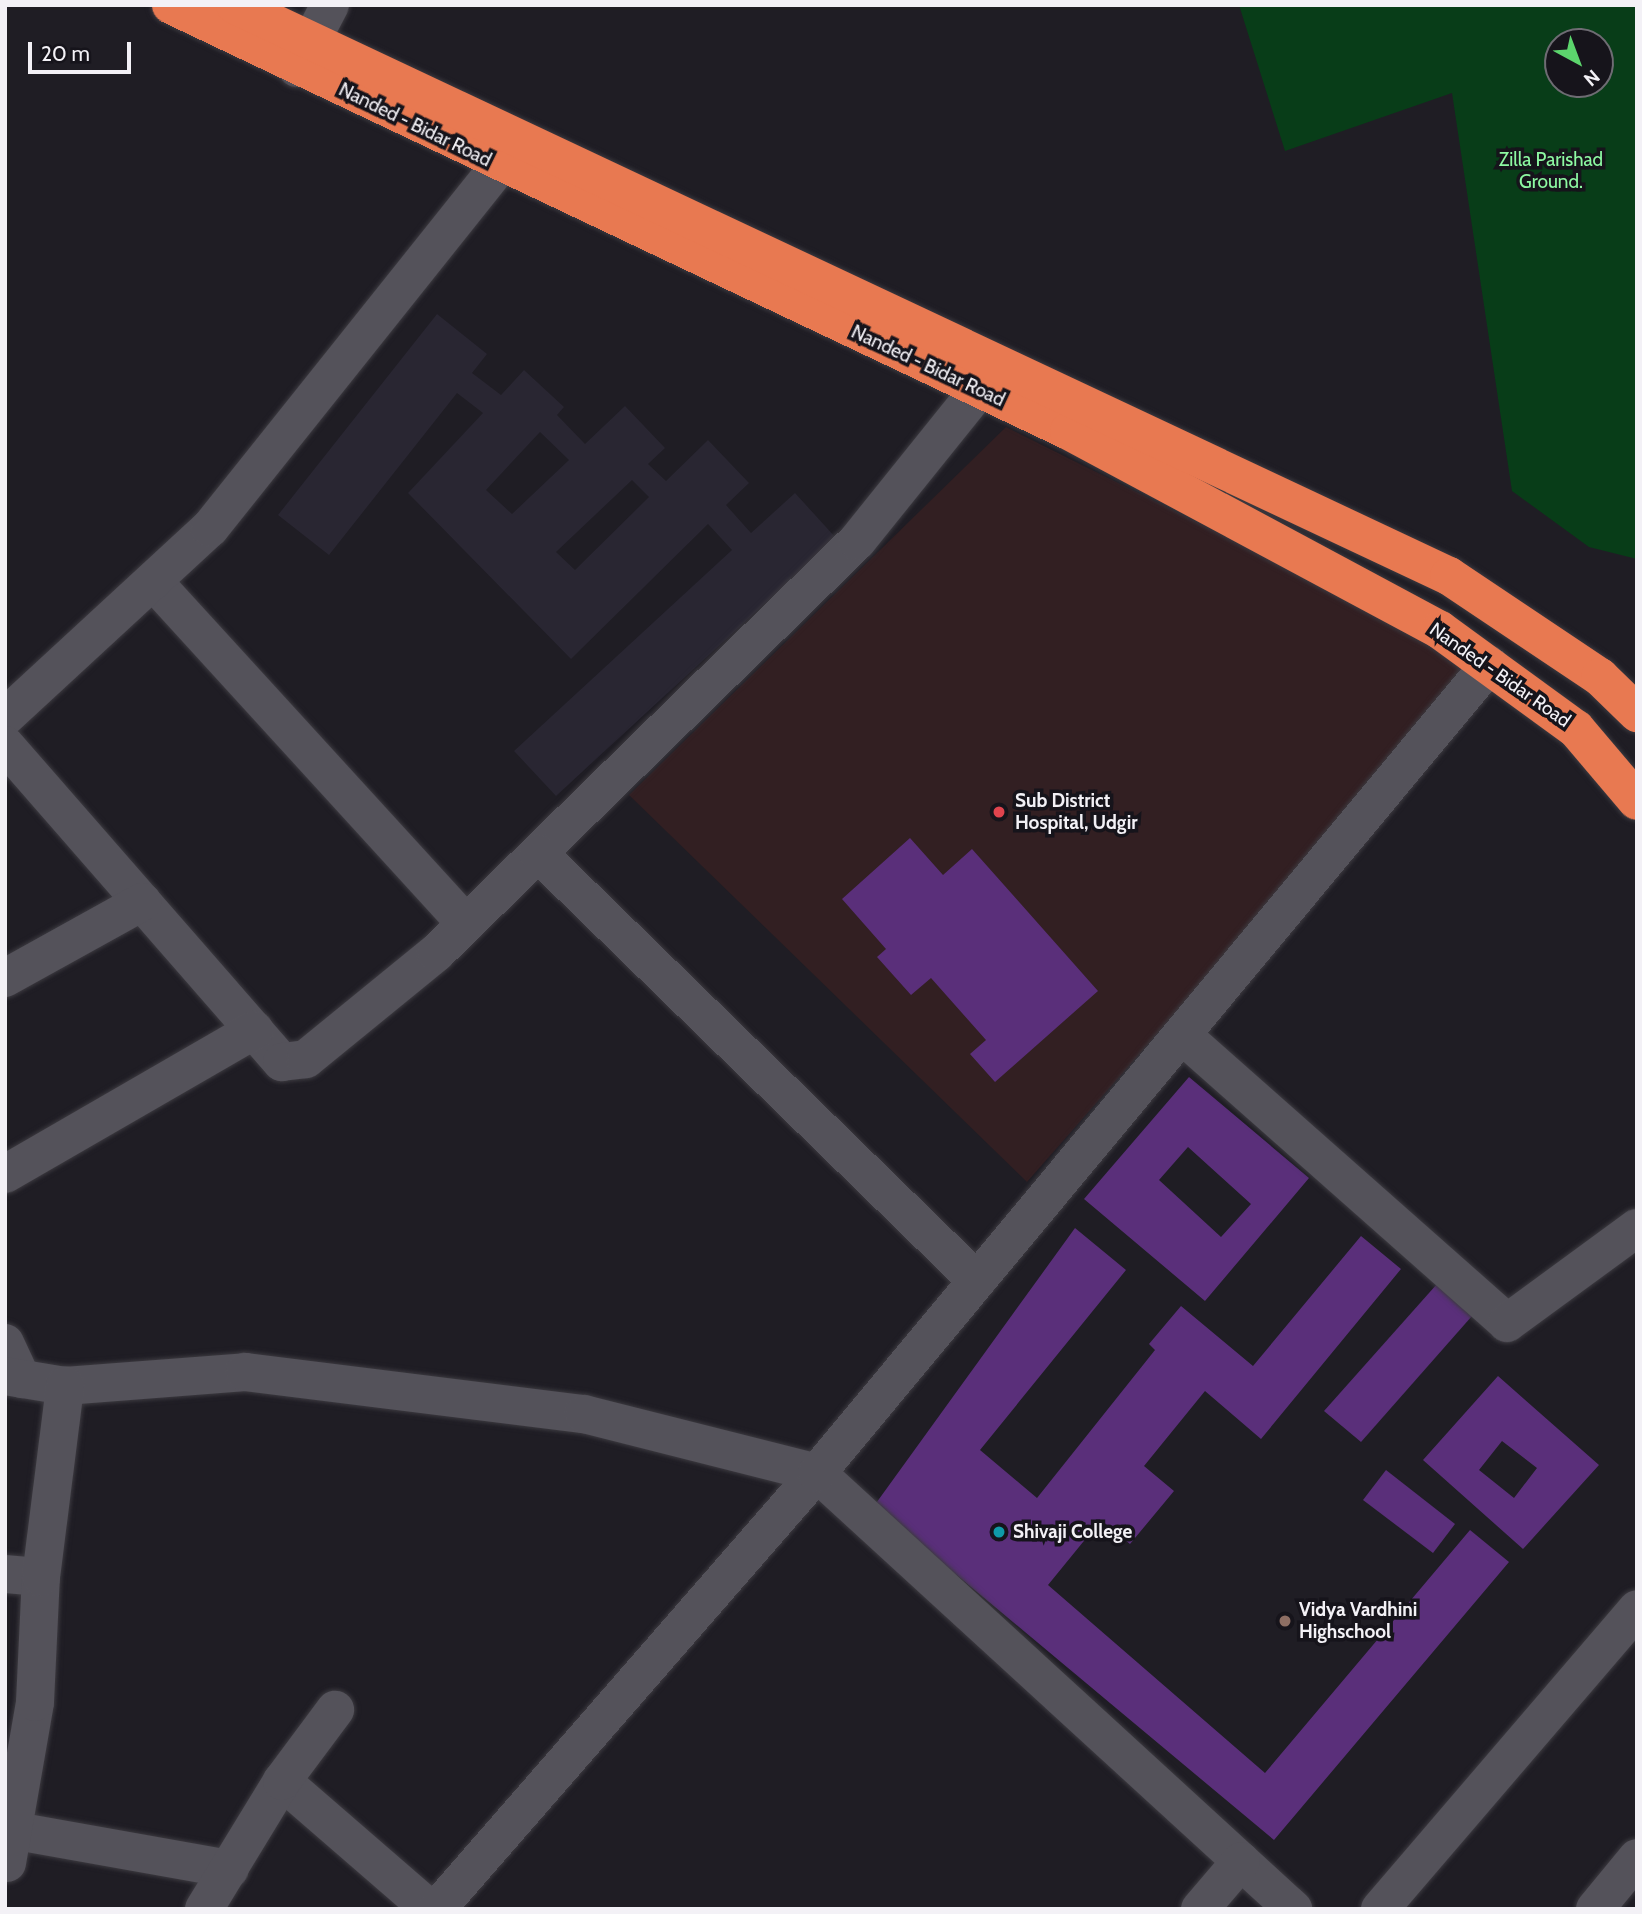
<!DOCTYPE html>
<html>
<head>
<meta charset="utf-8">
<style>
  body { margin:0 }
  #map { position:relative; width:1642px; height:1914px; overflow:hidden; background:#1f1d24; font-family:Cabin,sans-serif }
  div>[style] { position:absolute }
  .built>* { inset:0; background:#292632 }
  .industrial>* { inset:0; background:#321f22 }
  .green>* { inset:0; background:#083d18 }
  .building>* { inset:0; background:#5a2f7a }
  .roads { filter:drop-shadow(0 0 2px #3c3a40) drop-shadow(0 0 2px #3c3a40) }
  .minor>* { height:38px; margin:-19px; padding:0 19px; transform-origin:19px; border-radius:19px; background:#54525a }
  .highway>* { height:38px; margin:-19px; padding:0 19px; transform-origin:19px; border-radius:19px; background:#e87951 }
  .dots>* { width:19px; height:19px; translate:-50% -50%; box-sizing:border-box; border:4px solid #16141b; border-radius:50% }
  span { translate:-50% -50%; white-space:nowrap; text-align:center; line-height:1.15; -webkit-text-stroke:7px #16141b; paint-order:stroke }
  .street-label { font-size:19px; color:#f3f1f6 }
  .park-label { font-size:19px; color:#8df9a2 }
  .poi-label { font-size:19px; color:#f3f1f6; font-weight:700 }
  .left { translate:0 -50%; text-align:left }
  .frame { position:absolute; inset:0; border:7px solid #f3f1f6; pointer-events:none }
  .north { position:absolute; left:1544px; top:28px; width:70px; height:70px; box-sizing:border-box; background:#16141b; border:2px solid #6e6c73; border-radius:50%; rotate:139deg; font-size:19px; font-weight:700; line-height:28px; text-align:center; color:#f3f1f6 }
  .north::after { content:''; display:block; margin:auto; width:24px; height:32px; background:#5cd56d; clip-path:polygon(50% 0,100% 100%,50% 72%,0 100%) }
  .scale { position:absolute; left:28px; top:42px; width:103px; height:32px; box-sizing:border-box; border:4px solid #f3f1f6; border-top:0; padding-left:9px; font-size:21px; line-height:24px; white-space:nowrap; color:#f3f1f6; -webkit-text-stroke:5px #16141b; paint-order:stroke }
</style>
</head>
<body>
<div id="map">
  <div class="built">
    <i style="clip-path:polygon(evenodd,437px 314px,487px 354px,472px 373px,501px 395px,524px 370px,564px 407px,557px 415px,585px 444px,625px 406px,665px 448px,648px 464px,666px 481px,708px 440px,749px 483px,726px 505px,751px 533px,795px 493px,836px 538px,556px 796px,514px 751px,732px 550px,708px 524px,571px 659px,408px 493px,483px 413px,457px 393px,329px 555px,278px 515px,437px 314px,540px 432px,569px 460px,512px 514px,486px 490px,540px 432px,437px 314px,632px 480px,649px 497px,575px 570px,556px 552px,632px 480px)"></i>
  </div>
  <div class="industrial">
    <i style="clip-path:polygon(1006px 427px,1433px 640px,1467px 670px,1337px 829px,1027px 1182px,629px 795px)"></i>
  </div>
  <div class="green">
    <i style="clip-path:polygon(evenodd,1239px 5px,1637px 5px,1637px 559px,1589px 547px,1512px 491px,1452px 93px,1285px 151px,1239px 5px,1558px 42px,1600px 42px,1600px 84px,1558px 84px,1558px 42px)"></i>
  </div>
  <div class="building">
    <i style="clip-path:polygon(910px 838px,943px 875px,972px 849px,1098px 991px,995px 1082px,970px 1054px,986px 1040px,931px 978px,911px 995px,877px 957px,886px 949px,842px 899px)"></i>
    <i style="clip-path:polygon(evenodd,1189px 1077px,1309px 1178px,1205px 1301px,1084px 1199px,1189px 1077px,1188px 1147px,1251px 1204px,1221px 1237px,1159px 1180px,1188px 1147px)"></i>
    <i style="clip-path:polygon(1075px 1228px,1126px 1270px,980px 1450px,1037px 1498px,1155px 1350px,1149px 1344px,1181px 1306px,1253px 1366px,1361px 1236px,1401px 1269px,1261px 1439px,1205px 1391px,1144px 1466px,1174px 1491px,1130px 1544px,1101px 1520px,1048px 1585px,1265px 1773px,1470px 1530px,1509px 1562px,1274px 1840px,874px 1506px)"></i>
    <i style="clip-path:polygon(1437px 1284px,1472px 1316px,1361px 1442px,1324px 1411px)"></i>
    <i style="clip-path:polygon(evenodd,1498px 1376px,1599px 1465px,1523px 1549px,1423px 1460px,1498px 1376px,1502px 1441px,1537px 1468px,1514px 1498px,1479px 1470px,1502px 1441px)"></i>
    <i style="clip-path:polygon(1386px 1470px,1455px 1524px,1433px 1553px,1363px 1500px)"></i>
  </div>
  <div class="roads">
    <div class="minor">
      <i style="left:297px;top:68px;width:71px;rotate:-62.4deg"></i>
      <i style="left:153px;top:581px;width:464px;rotate:47.6deg"></i>
      <i style="left:5px;top:717px;width:279px;rotate:-42.7deg"></i>
      <i style="left:210px;top:528px;width:465px;rotate:-51.4deg"></i>
      <i style="left:5px;top:745px;width:421px;rotate:48.9deg"></i>
      <i style="left:282px;top:1062px;width:24px;rotate:-7deg"></i>
      <i style="left:306px;top:1059px;width:168px;rotate:-39.2deg"></i>
      <i style="left:436px;top:953px;width:589px;rotate:-44.38deg"></i>
      <i style="left:857px;top:541px;width:195px;rotate:-51.2deg"></i>
      <i style="left:538px;top:853px;width:613px;rotate:44.27deg"></i>
      <i style="left:5px;top:978px;width:157px;rotate:-29deg"></i>
      <i style="left:1182px;top:1035px;width:434px;rotate:41.5deg"></i>
      <i style="left:1507px;top:1323px;width:161px;rotate:-36.2deg"></i>
      <i style="left:5px;top:1174px;width:288px;rotate:-30deg"></i>
      <i style="left:5px;top:1343px;width:40px;rotate:65deg"></i>
      <i style="left:5px;top:1376px;width:61px;rotate:9.5deg"></i>
      <i style="left:65px;top:1386px;width:181px;rotate:-4.4deg"></i>
      <i style="left:245px;top:1372px;width:342px;rotate:7.1deg"></i>
      <i style="left:584px;top:1414px;width:240px;rotate:14.2deg"></i>
      <i style="left:817px;top:1473px;width:646px;rotate:42.49deg"></i>
      <i style="left:5px;top:1574px;width:36px;rotate:5deg"></i>
      <i style="left:282px;top:1781px;width:196px;rotate:40.9deg"></i>
      <i style="left:16px;top:1831px;width:217px;rotate:10.1deg"></i>
      <i style="left:7px;top:1863px;width:163px;rotate:-80.1deg"></i>
      <i style="left:35px;top:1702px;width:125px;rotate:-87.3deg"></i>
      <i style="left:41px;top:1577px;width:193px;rotate:-82.8deg"></i>
      <i style="left:204px;top:1909px;width:150px;rotate:-58.6deg"></i>
      <i style="left:282px;top:1781px;width:89px;rotate:-53.3deg"></i>
      <i style="left:437px;top:1909px;width:578px;rotate:-48.93deg"></i>
      <i style="left:817px;top:1473px;width:1051px;rotate:-50.25deg"></i>
      <i style="left:1200px;top:1909px;width:63px;rotate:-49.5deg"></i>
      <i style="left:1380px;top:1909px;width:395px;rotate:-49.4deg"></i>
      <i style="left:1595px;top:1909px;width:66px;rotate:-50.5deg"></i>
    </div>
    <div class="highway">
      <i style="left:171px;top:5px;width:994px;rotate:25.38deg"></i>
      <i style="left:1069px;top:431px;width:421px;rotate:28.2deg"></i>
      <i style="left:1440px;top:630px;width:168px;rotate:36.1deg"></i>
      <i style="left:1576px;top:729px;width:94px;rotate:49.7deg"></i>
      <i style="left:235px;top:5px;width:1342px;rotate:25.19deg"></i>
      <i style="left:1449px;top:576px;width:182px;rotate:33.8deg"></i>
      <i style="left:1600px;top:677px;width:52px;rotate:44.2deg"></i>
    </div>
  </div>
  <div class="dots">
    <i style="left:999px;top:812px;background:#e0444e"></i>
    <i style="left:999px;top:1532px;background:#0f9aa8"></i>
    <i style="left:1285px;top:1621px;background:#8d6e63"></i>
  </div>
  <div class="street-label">
    <span style="left:415px;top:125px;rotate:26deg">Nanded - Bidar Road</span>
    <span style="left:928px;top:366px;rotate:25deg">Nanded - Bidar Road</span>
    <span style="left:1500px;top:675px;rotate:35deg">Nanded - Bidar Road</span>
  </div>
  <div class="park-label">
    <span style="left:1551px;top:171px">Zilla Parishad<br>Ground.</span>
  </div>
  <div class="poi-label">
    <span class="left" style="left:1015px;top:812px">Sub District<br>Hospital, Udgir</span>
    <span class="left" style="left:1013px;top:1532px">Shivaji College</span>
    <span class="left" style="left:1299px;top:1621px">Vidya Vardhini<br>Highschool</span>
  </div>
  <div class="frame"></div>
  <div class="north">N</div>
  <div class="scale">20 m</div>
</div>
</body>
</html>
